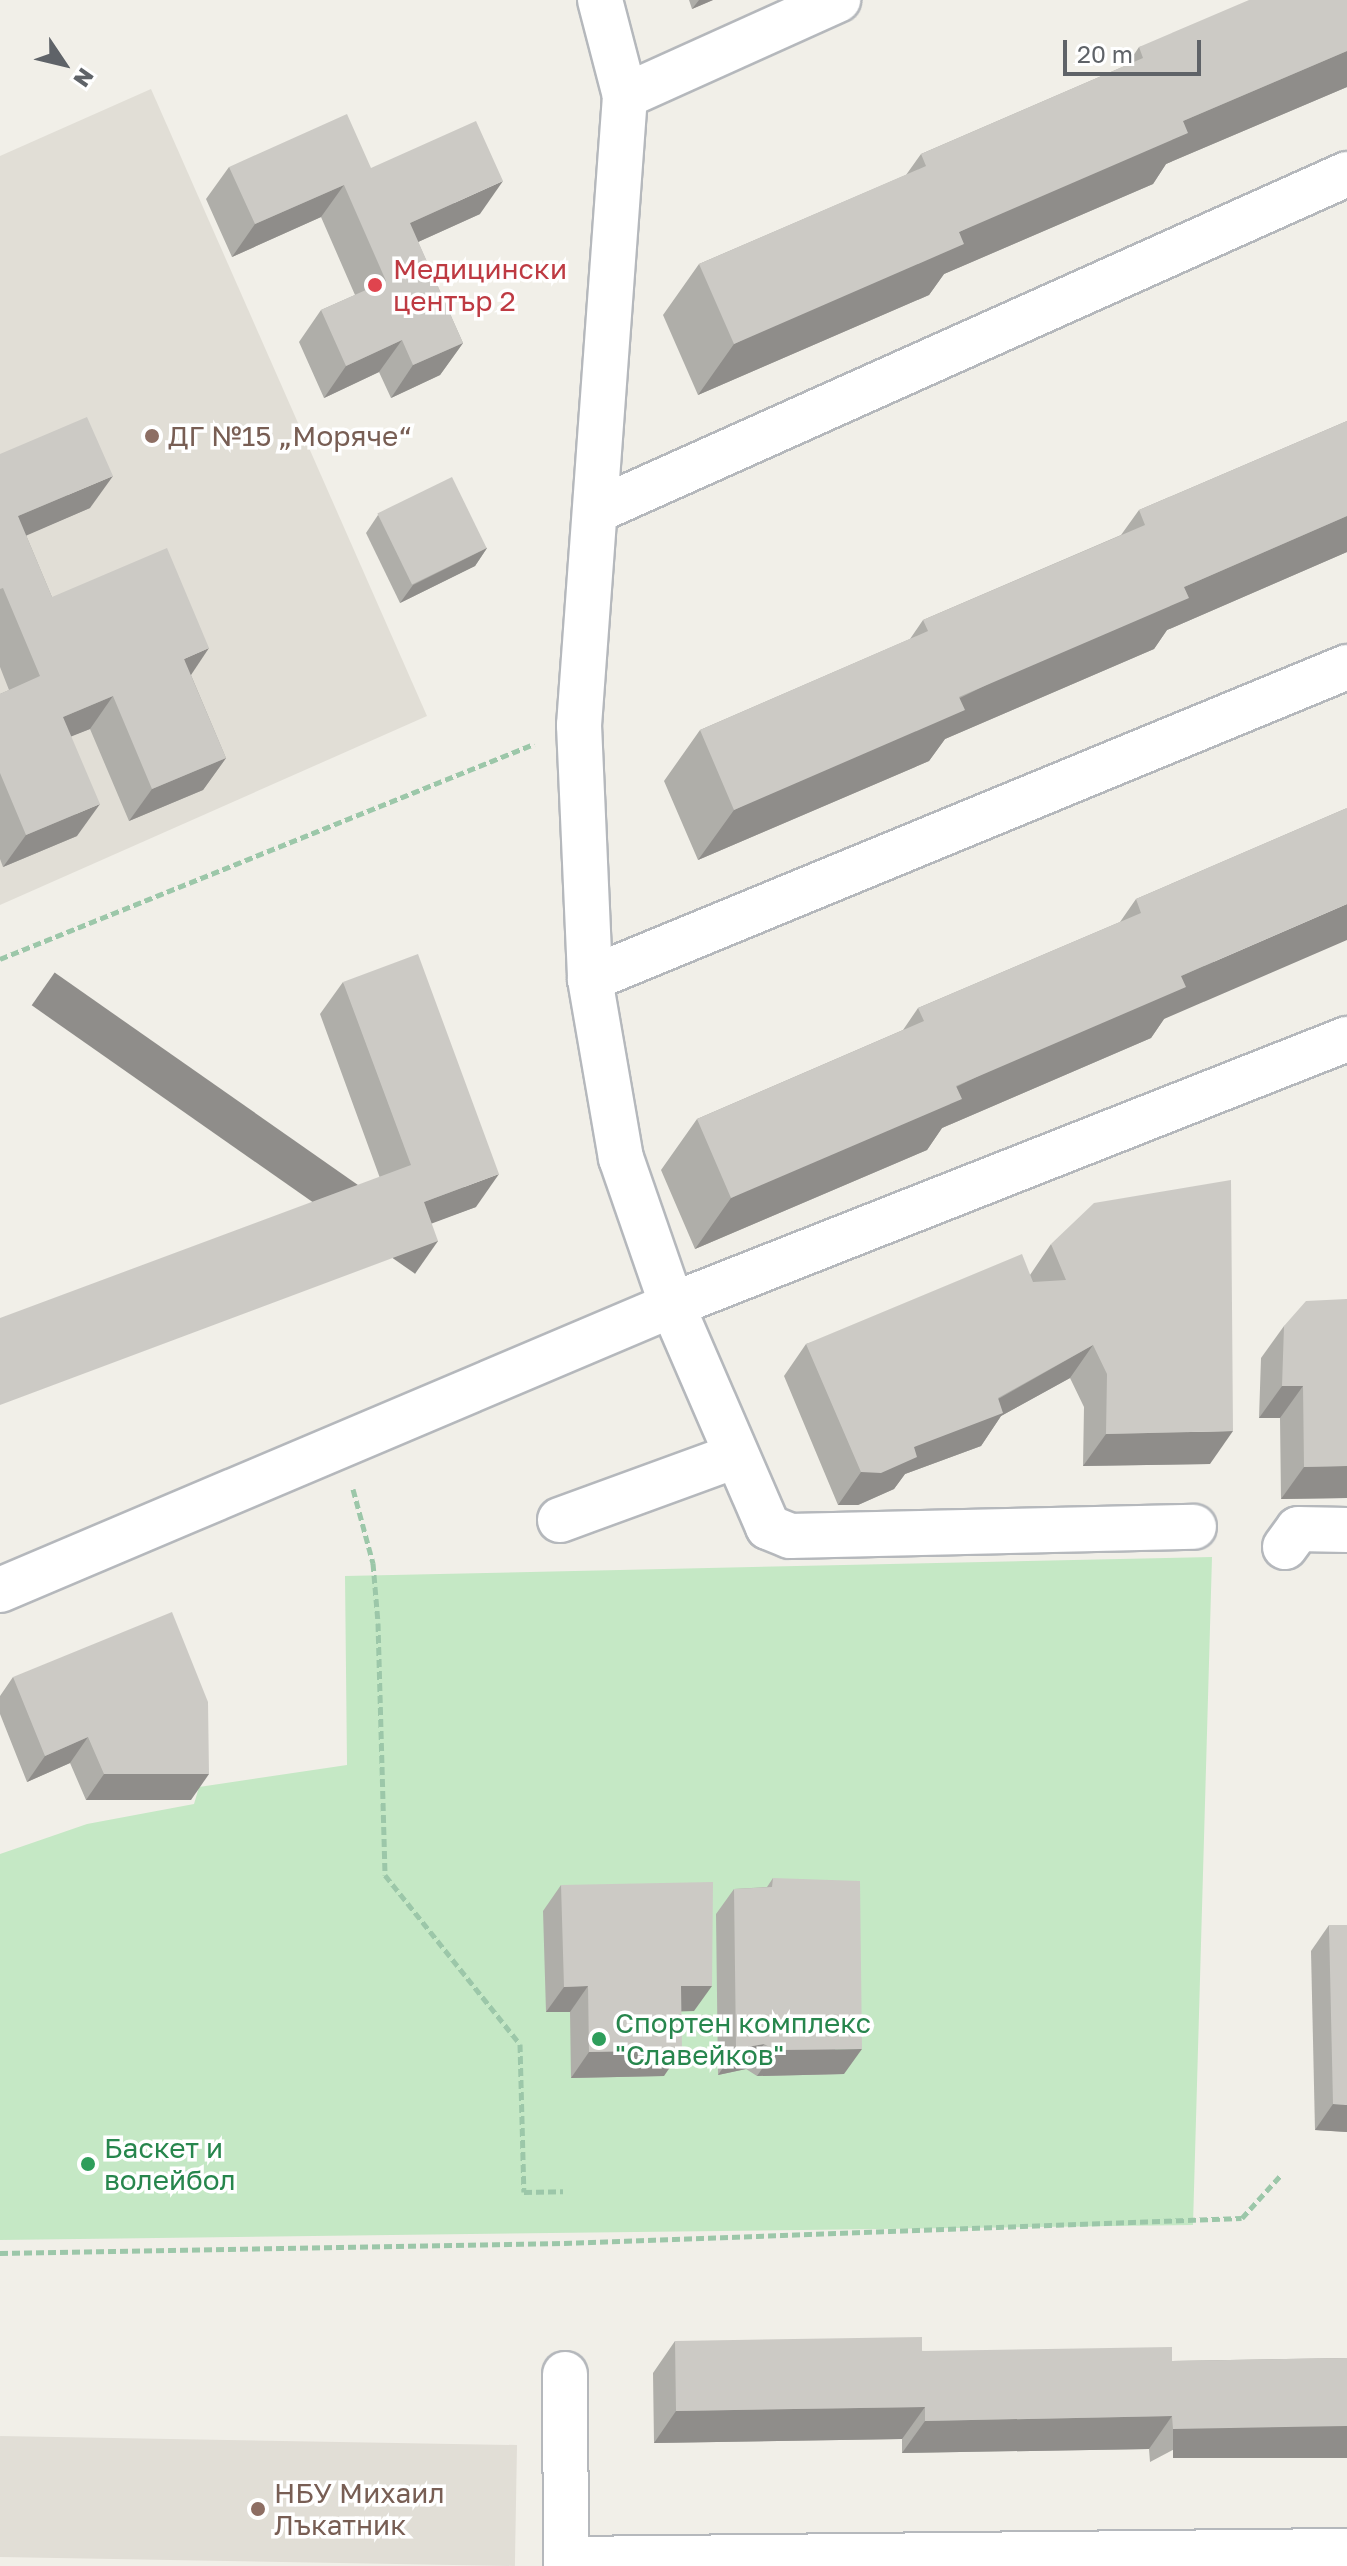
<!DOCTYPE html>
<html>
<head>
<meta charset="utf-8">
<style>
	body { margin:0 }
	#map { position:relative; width:1347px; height:2566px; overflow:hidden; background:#f1efe8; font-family:"Golos Text",sans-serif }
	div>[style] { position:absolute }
	.education>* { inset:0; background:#e1ded6; transform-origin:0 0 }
	.green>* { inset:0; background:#c5e8c5 }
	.path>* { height:5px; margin-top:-2.5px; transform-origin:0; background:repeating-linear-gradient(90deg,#9cc7a9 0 8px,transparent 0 12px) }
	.roads { filter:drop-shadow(2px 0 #b5b8bc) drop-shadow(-2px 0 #b5b8bc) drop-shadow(0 2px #b5b8bc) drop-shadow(0 -2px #b5b8bc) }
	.minor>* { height:44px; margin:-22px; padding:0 22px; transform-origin:22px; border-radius:22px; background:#fff }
	.wall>* { inset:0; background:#afaea9 }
	.shaded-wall>* { inset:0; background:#8f8d8a; transform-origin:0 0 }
	.building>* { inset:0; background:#cccac5; transform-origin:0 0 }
	.dots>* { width:22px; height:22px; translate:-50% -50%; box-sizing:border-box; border:4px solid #fff; border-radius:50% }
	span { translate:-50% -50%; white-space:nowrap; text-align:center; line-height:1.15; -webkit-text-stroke:7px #fff; paint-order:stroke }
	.health-label { font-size:28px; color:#be3a42 }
	.left { translate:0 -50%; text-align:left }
	.education-label { font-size:28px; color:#785e54 }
	.leisure-label { font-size:28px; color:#27864d }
	.north { position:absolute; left:24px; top:24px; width:80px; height:80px; -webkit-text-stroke:6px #fff; paint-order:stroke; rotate:125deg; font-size:22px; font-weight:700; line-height:32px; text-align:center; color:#5f6368 }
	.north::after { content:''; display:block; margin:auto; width:28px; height:36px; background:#5f6368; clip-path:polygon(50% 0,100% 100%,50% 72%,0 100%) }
	.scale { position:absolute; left:1063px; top:40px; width:138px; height:36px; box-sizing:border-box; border:4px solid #5f6368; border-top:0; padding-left:10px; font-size:24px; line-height:28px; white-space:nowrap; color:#5f6368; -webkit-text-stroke:6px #fff; paint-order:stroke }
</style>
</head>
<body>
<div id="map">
	<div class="education">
		<i style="clip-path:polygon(151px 89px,427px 716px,0 905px,0 156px)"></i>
		<i style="left:517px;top:2445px;width:121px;height:517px;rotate:91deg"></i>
	</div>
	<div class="green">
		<i style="clip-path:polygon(1212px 1557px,1193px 2225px,0 2240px,0 1854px,87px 1824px,194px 1804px,199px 1787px,347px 1765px,345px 1576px)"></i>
	</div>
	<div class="path">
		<i style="left:0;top:959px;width:576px;rotate:-21.93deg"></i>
		<i style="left:353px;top:1489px;width:77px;rotate:74.9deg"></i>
		<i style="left:373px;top:1563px;width:60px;rotate:85.2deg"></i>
		<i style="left:378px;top:1623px;width:252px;rotate:88.4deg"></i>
		<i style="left:385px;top:1875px;width:216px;rotate:51.4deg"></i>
		<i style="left:520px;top:2044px;width:148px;rotate:88.5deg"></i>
		<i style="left:524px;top:2192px;width:39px;rotate:-1deg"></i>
		<i style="left:0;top:2253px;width:564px;rotate:-1.02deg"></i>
		<i style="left:564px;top:2243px;width:678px;rotate:-2.11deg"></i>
		<i style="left:1242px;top:2218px;width:57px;rotate:-47.9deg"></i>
	</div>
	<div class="roads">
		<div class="minor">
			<i style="left:600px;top:0;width:99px;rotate:75.4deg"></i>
			<i style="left:625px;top:96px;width:631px;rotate:94.18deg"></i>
			<i style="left:579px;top:725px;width:254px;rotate:87.5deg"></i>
			<i style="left:590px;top:979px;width:182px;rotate:80.2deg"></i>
			<i style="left:621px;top:1158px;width:156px;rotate:70.9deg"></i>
			<i style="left:672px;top:1305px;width:242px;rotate:66.6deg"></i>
			<i style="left:768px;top:1527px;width:24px;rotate:22deg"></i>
			<i style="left:790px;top:1536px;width:404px;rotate:-1.3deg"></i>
			<i style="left:625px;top:96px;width:234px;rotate:-24.3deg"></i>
			<i style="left:600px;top:509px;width:819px;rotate:-24.15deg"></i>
			<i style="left:590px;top:979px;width:819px;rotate:-22.4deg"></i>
			<i style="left:560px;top:1520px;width:186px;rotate:-20.1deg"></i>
			<i style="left:1285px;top:1547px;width:22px;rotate:-54deg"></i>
			<i style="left:1298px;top:1529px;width:49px;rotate:1.2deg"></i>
			<i style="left:0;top:1590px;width:730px;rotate:-22.98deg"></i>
			<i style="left:672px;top:1305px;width:726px;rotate:-21.51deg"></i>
			<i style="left:565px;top:2374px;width:192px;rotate:89.7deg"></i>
			<i style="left:566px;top:2559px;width:781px;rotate:-0.59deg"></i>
		</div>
	</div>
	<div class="wall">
		<i style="clip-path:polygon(689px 0,713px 0,692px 9px)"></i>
		<i style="clip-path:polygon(1347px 0,1347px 87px,1166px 164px,1153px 184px,944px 274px,929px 295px,698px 395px,663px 315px,699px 264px,906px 175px,921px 154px,1127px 65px,1139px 47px)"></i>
		<i style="clip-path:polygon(229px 167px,371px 168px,480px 214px,418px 242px,463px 343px,440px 375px,391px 398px,379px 372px,324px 398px,299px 342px,321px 310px,355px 295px,321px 217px,232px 257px,206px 199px)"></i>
		<i style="clip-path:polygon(1347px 421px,1347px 552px,1167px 630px,1154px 649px,945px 739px,929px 761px,698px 860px,664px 781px,700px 730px,910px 639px,923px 620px,1121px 535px,1139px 510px)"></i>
		<i style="clip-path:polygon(0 454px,90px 508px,26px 535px,52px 597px,191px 675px,226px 758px,203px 790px,129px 821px,90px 729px,71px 736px,77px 836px,3px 867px,0 859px,0 694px,9px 690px,0 667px)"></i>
		<i style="clip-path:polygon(378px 515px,487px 548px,475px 566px,400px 603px,366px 533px)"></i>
		<i style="clip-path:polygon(1347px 808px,1164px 1019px,1151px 1038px,942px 1128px,927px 1150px,695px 1249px,661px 1170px,697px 1119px,903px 1030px,918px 1008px,1120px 922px,1136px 899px)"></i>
		<i style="clip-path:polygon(343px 982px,476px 1207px,431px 1223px,415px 1274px,320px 1014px)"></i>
		<i style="clip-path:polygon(1051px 1244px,1210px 1464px,1083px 1466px,1084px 1407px,1070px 1378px,1001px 1416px,981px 1446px,905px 1474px,894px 1489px,858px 1505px,838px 1505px,784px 1376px,806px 1344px,1030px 1275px)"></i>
		<i style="clip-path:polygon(1347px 1299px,1347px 1498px,1281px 1499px,1280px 1418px,1259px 1418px,1261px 1358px,1284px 1326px)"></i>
		<i style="clip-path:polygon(13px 1677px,191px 1800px,86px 1800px,70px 1763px,27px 1782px,0 1714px,0 1696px)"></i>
		<i style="clip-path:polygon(773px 1878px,844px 2074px,757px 2076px,746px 2069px,718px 2075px,716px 1914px,734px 1889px,767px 1887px)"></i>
		<i style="clip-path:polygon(561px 1885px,694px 2011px,681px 2011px,664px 2076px,571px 2078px,570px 2012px,546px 2012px,543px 1911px)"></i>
		<i style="clip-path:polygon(1329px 1925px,1347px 2132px,1315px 2130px,1311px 1951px)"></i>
		<i style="clip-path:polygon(675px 2341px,1172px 2361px,1347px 2358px,1150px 2462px,1149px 2449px,902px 2453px,902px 2439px,654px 2443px,653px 2373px)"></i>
	</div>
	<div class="shaded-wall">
		<i style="clip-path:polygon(699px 0,713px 0,692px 9px)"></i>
		<i style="clip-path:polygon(1347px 51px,1347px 87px,1166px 164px,1153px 184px,944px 274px,929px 295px,698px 395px,734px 344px,1183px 121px)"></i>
		<i style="clip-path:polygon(503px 181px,480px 214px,387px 256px,410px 223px)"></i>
		<i style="clip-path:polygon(344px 185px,321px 217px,232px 257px,255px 224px)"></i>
		<i style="clip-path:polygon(402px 340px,379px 372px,324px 398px,346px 366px)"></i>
		<i style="clip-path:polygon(463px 343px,440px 375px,391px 398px,413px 365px)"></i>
		<i style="clip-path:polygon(113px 476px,90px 508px,0 547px,18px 516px)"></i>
		<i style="clip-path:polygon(1347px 516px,1347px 552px,1167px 630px,1154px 649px,945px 739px,929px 761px,698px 860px,734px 810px,1184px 587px)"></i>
		<i style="clip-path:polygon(487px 548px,475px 566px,400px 603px,413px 585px)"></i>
		<i style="clip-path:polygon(209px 648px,187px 681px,184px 659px)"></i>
		<i style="clip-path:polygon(113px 696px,90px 729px,40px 749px,63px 717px)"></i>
		<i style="clip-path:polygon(226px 758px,203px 790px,129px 821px,152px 789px)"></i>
		<i style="clip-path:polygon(100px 804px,77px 836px,3px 867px,26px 835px)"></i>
		<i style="clip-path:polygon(1347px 904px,1347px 940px,1164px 1019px,1151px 1038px,942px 1128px,927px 1150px,695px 1249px,731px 1198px,1181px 976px)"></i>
		<i style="clip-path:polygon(499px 1174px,476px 1207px,401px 1235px,424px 1202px)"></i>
		<i style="left:438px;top:1241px;width:40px;height:468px;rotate:125deg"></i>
		<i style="clip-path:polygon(1093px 1345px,1070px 1378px,1001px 1416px,981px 1446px,905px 1474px,894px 1489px,858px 1505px,838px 1505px,861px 1472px,914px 1447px)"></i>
		<i style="clip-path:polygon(1282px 1386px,1303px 1386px,1280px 1418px,1259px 1418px)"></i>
		<i style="clip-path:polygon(1233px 1431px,1210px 1464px,1083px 1466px,1106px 1434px)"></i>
		<i style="clip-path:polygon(1347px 1466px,1347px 1498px,1281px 1499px,1304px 1467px)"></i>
		<i style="clip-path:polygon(88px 1737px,70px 1763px,27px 1782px,45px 1756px)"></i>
		<i style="clip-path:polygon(104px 1774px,209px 1774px,191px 1800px,86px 1800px)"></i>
		<i style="clip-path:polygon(588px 1986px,570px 2012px,546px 2012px,564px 1987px)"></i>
		<i style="clip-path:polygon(681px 1986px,712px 1986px,694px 2011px,663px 2012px)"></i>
		<i style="clip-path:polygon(764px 2044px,746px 2069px,718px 2075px,736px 2049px)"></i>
		<i style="clip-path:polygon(862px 2049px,844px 2074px,757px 2076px,775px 2050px)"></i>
		<i style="clip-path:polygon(682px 2050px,664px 2076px,571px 2078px,589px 2052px)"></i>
		<i style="clip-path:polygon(1333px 2104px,1347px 2105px,1347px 2132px,1315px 2130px)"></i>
		<i style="clip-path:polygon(925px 2407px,902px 2439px,654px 2443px,676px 2411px)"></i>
		<i style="clip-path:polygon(1172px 2416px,1149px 2449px,902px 2453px,925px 2421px)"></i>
		<i style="left:1347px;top:2426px;width:32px;height:174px;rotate:90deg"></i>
	</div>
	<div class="building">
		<i style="clip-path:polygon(1249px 0,1347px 0,1347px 51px,1183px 121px,1188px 133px,959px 232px,964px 244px,734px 344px,699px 264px,926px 166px,921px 154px,1143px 58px,1139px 47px)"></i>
		<i style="clip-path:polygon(347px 114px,371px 168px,476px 121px,503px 181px,410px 223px,463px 343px,413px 365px,402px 340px,346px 366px,321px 310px,386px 281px,344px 185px,255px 224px,229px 167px)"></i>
		<i style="clip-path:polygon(87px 417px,113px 476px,18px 516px,52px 597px,167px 548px,209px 648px,184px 659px,226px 758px,152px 789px,113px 696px,63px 717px,100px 804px,26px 835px,0 773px,0 694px,40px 676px,3px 588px,0 589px,0 454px)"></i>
		<i style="clip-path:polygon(1347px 421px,1347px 516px,1184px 587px,1189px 598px,959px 697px,965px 710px,734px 810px,700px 730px,928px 631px,923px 620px,1145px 525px,1139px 510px)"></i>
		<i style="left:452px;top:477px;width:79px;height:83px;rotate:64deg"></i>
		<i style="clip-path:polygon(1347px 808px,1347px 904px,1181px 976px,1186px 987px,956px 1086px,962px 1099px,731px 1198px,697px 1119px,924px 1021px,918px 1008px,1141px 913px,1136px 899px)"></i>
		<i style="clip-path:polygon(418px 954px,499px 1174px,424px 1202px,438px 1241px,0 1405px,0 1318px,411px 1165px,343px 982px)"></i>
		<i style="clip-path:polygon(1231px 1180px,1233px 1431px,1106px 1434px,1107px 1374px,1093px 1345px,998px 1398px,1003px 1413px,914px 1447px,917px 1457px,881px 1473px,861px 1472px,806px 1344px,1022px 1254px,1033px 1282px,1066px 1280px,1051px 1244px,1094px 1203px)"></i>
		<i style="clip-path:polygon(1347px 1299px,1347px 1466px,1304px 1467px,1303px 1386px,1282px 1386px,1284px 1326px,1306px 1301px)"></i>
		<i style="clip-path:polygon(172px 1612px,208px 1702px,209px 1774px,104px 1774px,88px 1737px,45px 1756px,13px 1677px)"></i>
		<i style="clip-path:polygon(773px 1878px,860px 1881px,862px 2049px,775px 2050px,764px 2044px,736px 2049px,734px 1889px,772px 1887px)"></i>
		<i style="clip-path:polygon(713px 1882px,712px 1986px,681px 1986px,682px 2050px,589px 2052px,588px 1986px,564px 1987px,561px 1885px)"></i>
		<i style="clip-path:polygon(1329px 1925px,1347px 1925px,1347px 2105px,1333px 2104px)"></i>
		<i style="clip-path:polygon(922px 2337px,922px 2351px,1172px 2347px,1172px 2361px,1347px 2358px,1347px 2426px,1173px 2429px,1172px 2416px,925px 2421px,925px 2407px,676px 2411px,675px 2341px)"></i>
	</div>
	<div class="dots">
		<i style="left:375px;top:285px;background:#e0444e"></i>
		<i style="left:152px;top:436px;background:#8d6e63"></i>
		<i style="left:599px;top:2039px;background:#2e9e5b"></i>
		<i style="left:88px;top:2164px;background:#2e9e5b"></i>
		<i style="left:258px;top:2509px;background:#8d6e63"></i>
	</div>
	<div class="health-label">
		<span class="left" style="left:393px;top:285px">Медицински<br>център 2</span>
	</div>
	<div class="education-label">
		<span class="left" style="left:168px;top:436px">ДГ №15 „Моряче“</span>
		<span class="left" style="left:274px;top:2509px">НБУ Михаил<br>Лъкатник</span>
	</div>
	<div class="leisure-label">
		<span class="left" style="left:615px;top:2039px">Спортен комплекс<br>"Славейков"</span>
		<span class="left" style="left:104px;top:2164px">Баскет и<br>волейбол</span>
	</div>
	<div class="north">N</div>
	<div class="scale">20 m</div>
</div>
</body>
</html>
